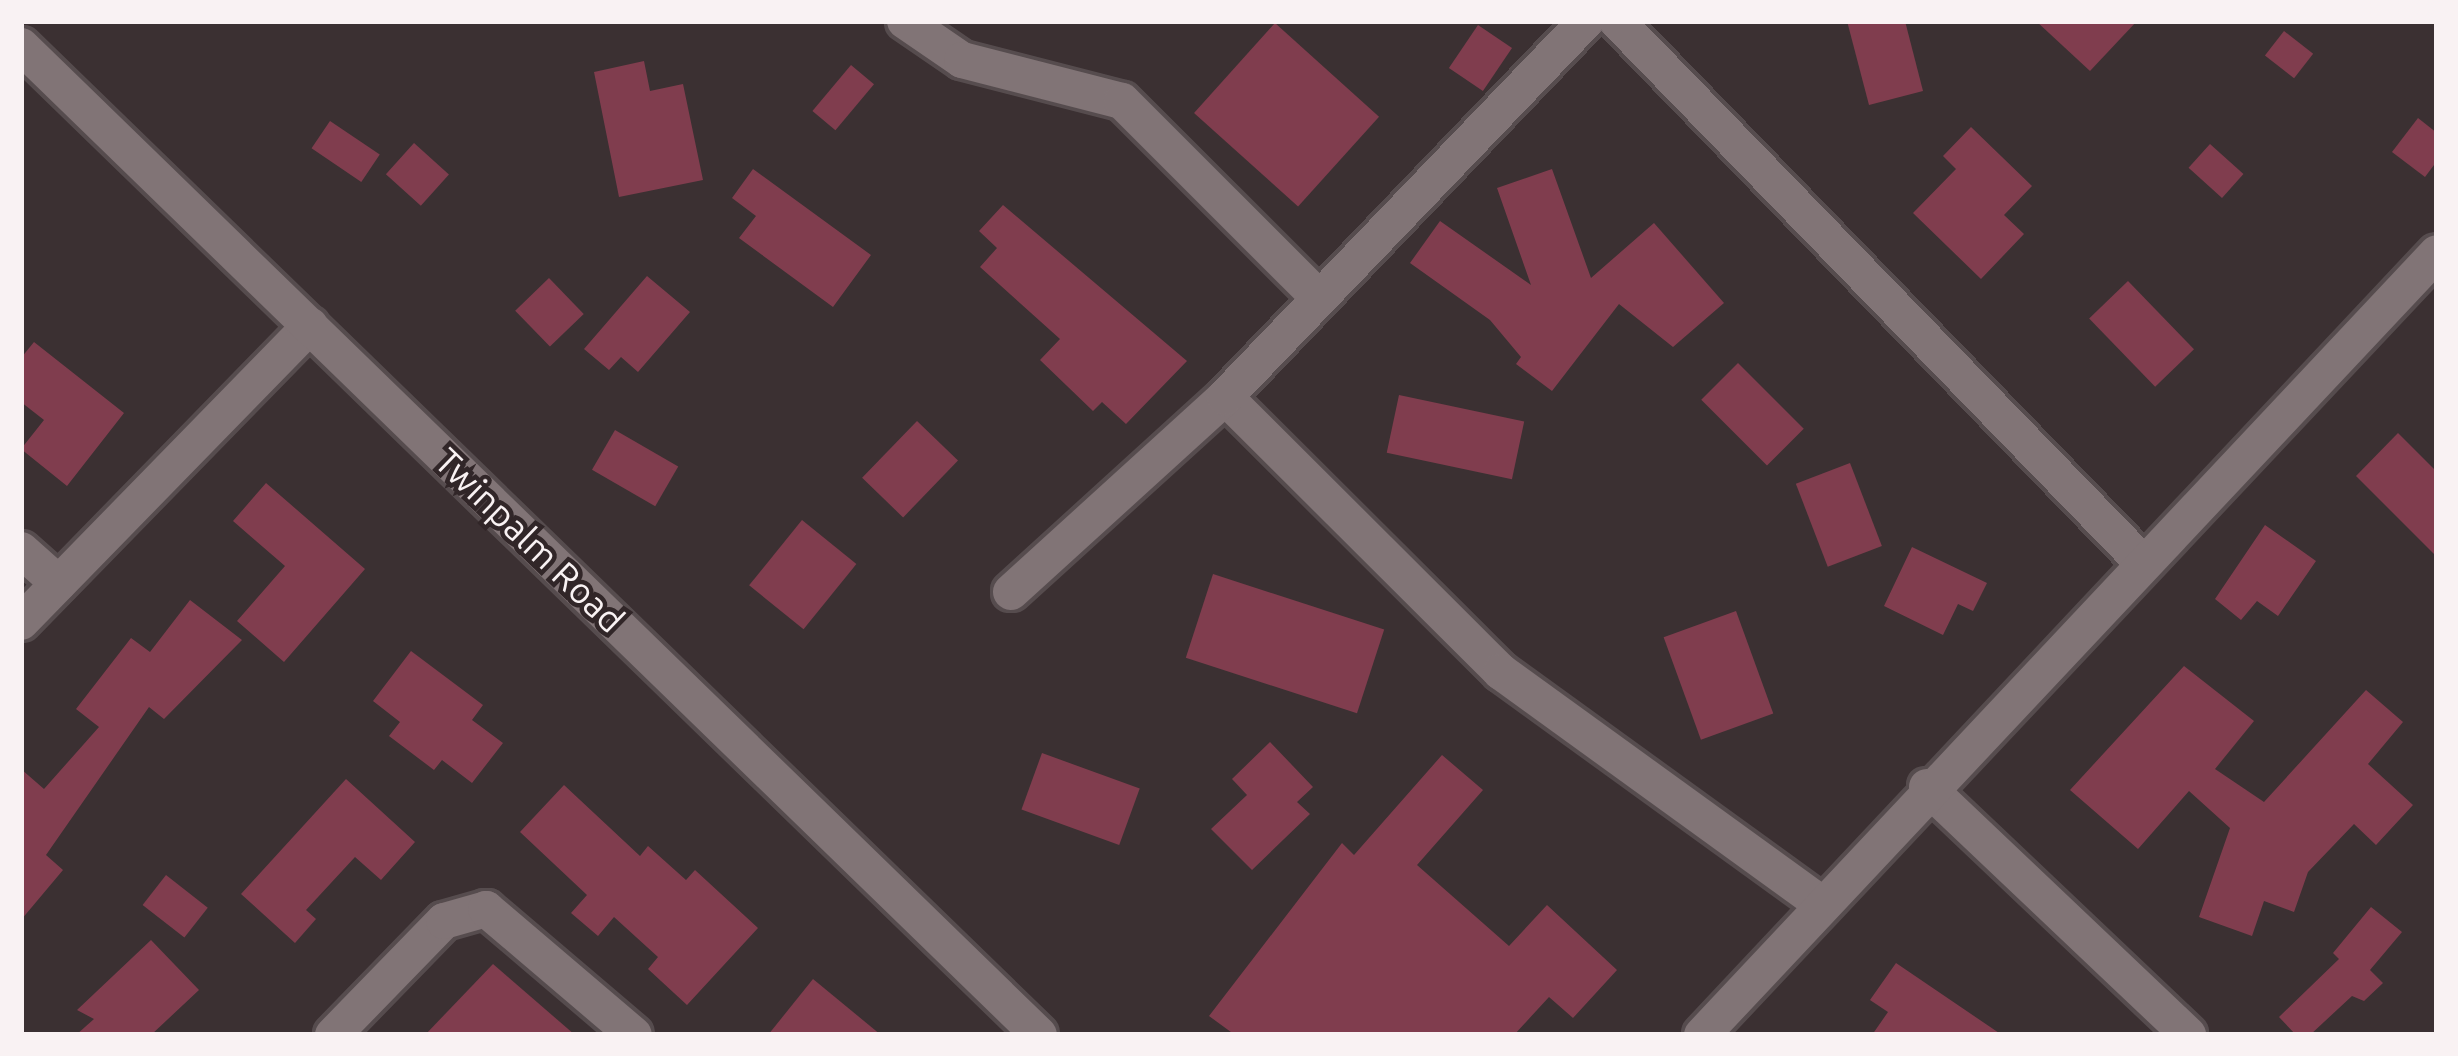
<!DOCTYPE html>
<html>
<head>
<meta charset="utf-8">
<style>
	body { margin:0 }
	#map { position:relative; width:2458px; height:1056px; overflow:hidden; background:#3b3032; font-family:Ubuntu,sans-serif }
	div>[style] { position:absolute }
	.building>* { inset:0; background:#803d4e; transform-origin:0 0 }
	.roads { filter:drop-shadow(3px 0 #564c4e) drop-shadow(-3px 0 #564c4e) drop-shadow(0 3px #564c4e) drop-shadow(0 -3px #564c4e) }
	.minor>* { height:36px; margin:-18px; padding:0 18px; transform-origin:18px; border-radius:18px; background:#817476 }
	.secondary>* { height:36px; margin:-18px; padding:0 18px; transform-origin:18px; border-radius:18px; background:#817476 }
	span { translate:-50% -50%; white-space:nowrap; text-align:center; line-height:1.15; -webkit-text-stroke:9px #312628; paint-order:stroke }
	.street-label { font-size:36px; color:#f9f2f3 }
	.frame { position:absolute; inset:0; border:24px solid #f9f2f3; pointer-events:none }
</style>
</head>
<body>
<div id="map">
	<div class="building">
		<i style="clip-path:polygon(1847px 21px,1905px 21px,1923px 91px,1869px 105px)"></i>
		<i style="clip-path:polygon(2036px 21px,2137px 21px,2090px 71px)"></i>
		<i style="left:1275px;top:23px;width:140px;height:121px;rotate:42deg"></i>
		<i style="left:1478px;top:25px;width:41px;height:52px;rotate:34deg"></i>
		<i style="left:2284px;top:31px;width:37px;height:31px;rotate:38deg"></i>
		<i style="clip-path:polygon(644px 61px,650px 91px,683px 84px,703px 180px,619px 197px,594px 72px)"></i>
		<i style="left:851px;top:65px;width:30px;height:60px;rotate:40deg"></i>
		<i style="clip-path:polygon(2418px 118px,2437px 133px,2437px 161px,2425px 177px,2392px 152px)"></i>
		<i style="left:330px;top:121px;width:60px;height:33px;rotate:34deg"></i>
		<i style="clip-path:polygon(1971px 127px,2032px 186px,2004px 215px,2024px 234px,1981px 279px,1913px 213px,1956px 169px,1943px 156px)"></i>
		<i style="left:414px;top:143px;width:47px;height:42px;rotate:42deg"></i>
		<i style="left:2210px;top:144px;width:45px;height:32px;rotate:42deg"></i>
		<i style="clip-path:polygon(753px 169px,871px 255px,833px 307px,739px 238px,756px 216px,732px 198px)"></i>
		<i style="clip-path:polygon(1552px 169px,1591px 278px,1654px 223px,1724px 303px,1673px 347px,1619px 304px,1552px 391px,1516px 364px,1521px 357px,1490px 320px,1410px 263px,1440px 221px,1531px 285px,1497px 188px)"></i>
		<i style="clip-path:polygon(1003px 205px,1187px 361px,1126px 424px,1102px 402px,1093px 411px,1040px 360px,1060px 339px,980px 267px,997px 248px,979px 231px)"></i>
		<i style="clip-path:polygon(647px 276px,690px 312px,638px 372px,621px 357px,609px 370px,584px 349px)"></i>
		<i style="left:549px;top:278px;width:50px;height:47px;rotate:46deg"></i>
		<i style="left:2128px;top:281px;width:95px;height:54px;rotate:46deg"></i>
		<i style="clip-path:polygon(34px 342px,124px 413px,67px 486px,21px 449px,44px 420px,21px 402px,21px 358px)"></i>
		<i style="left:1738px;top:363px;width:93px;height:52px;rotate:45deg"></i>
		<i style="left:1399px;top:395px;width:128px;height:59px;rotate:12deg"></i>
		<i style="left:917px;top:421px;width:57px;height:79px;rotate:44deg"></i>
		<i style="left:615px;top:430px;width:73px;height:46px;rotate:30deg"></i>
		<i style="clip-path:polygon(2398px 433px,2437px 472px,2437px 557px,2356px 476px)"></i>
		<i style="left:1850px;top:463px;width:89px;height:58px;rotate:69deg"></i>
		<i style="clip-path:polygon(266px 483px,365px 569px,284px 662px,237px 621px,285px 566px,233px 521px)"></i>
		<i style="left:802px;top:520px;width:70px;height:84px;rotate:39deg"></i>
		<i style="clip-path:polygon(2265px 525px,2316px 561px,2278px 616px,2257px 601px,2241px 620px,2215px 599px)"></i>
		<i style="clip-path:polygon(1912px 547px,1987px 583px,1973px 611px,1958px 604px,1943px 635px,1884px 606px)"></i>
		<i style="left:1213px;top:574px;width:180px;height:88px;rotate:18deg"></i>
		<i style="clip-path:polygon(190px 600px,242px 640px,164px 719px,149px 707px,46px 855px,63px 870px,21px 920px,21px 769px,44px 789px,99px 727px,76px 709px,131px 638px,150px 652px)"></i>
		<i style="left:1736px;top:611px;width:109px;height:77px;rotate:70deg"></i>
		<i style="clip-path:polygon(411px 651px,483px 705px,472px 720px,503px 743px,472px 783px,442px 760px,434px 770px,389px 736px,400px 722px,373px 701px)"></i>
		<i style="clip-path:polygon(2184px 666px,2254px 721px,2215px 769px,2264px 802px,2366px 690px,2403px 722px,2368px 764px,2413px 805px,2376px 845px,2354px 824px,2308px 872px,2294px 912px,2264px 901px,2252px 936px,2199px 917px,2230px 828px,2189px 791px,2138px 849px,2070px 790px)"></i>
		<i style="clip-path:polygon(1270px 742px,1313px 787px,1297px 802px,1310px 814px,1252px 870px,1211px 829px,1247px 795px,1232px 779px)"></i>
		<i style="left:1042px;top:753px;width:104px;height:60px;rotate:20deg"></i>
		<i style="clip-path:polygon(1442px 755px,1483px 790px,1417px 865px,1509px 946px,1547px 905px,1617px 970px,1573px 1018px,1549px 997px,1514px 1035px,1235px 1035px,1209px 1016px,1342px 843px,1354px 855px)"></i>
		<i style="clip-path:polygon(346px 779px,415px 842px,381px 880px,355px 857px,306px 910px,316px 919px,295px 943px,241px 894px)"></i>
		<i style="clip-path:polygon(564px 785px,640px 856px,648px 846px,686px 880px,695px 870px,758px 928px,687px 1005px,648px 969px,658px 957px,614px 917px,598px 936px,571px 913px,587px 895px,520px 832px)"></i>
		<i style="left:166px;top:875px;width:53px;height:38px;rotate:38deg"></i>
		<i style="clip-path:polygon(2371px 907px,2402px 932px,2370px 970px,2383px 983px,2364px 1001px,2352px 996px,2310px 1035px,2296px 1035px,2279px 1017px,2339px 959px,2333px 953px)"></i>
		<i style="clip-path:polygon(151px 940px,199px 990px,151px 1035px,76px 1035px,94px 1019px,77px 1010px)"></i>
		<i style="clip-path:polygon(1896px 963px,2002px 1035px,1872px 1035px,1888px 1012px,1870px 1000px)"></i>
		<i style="clip-path:polygon(493px 964px,575px 1035px,425px 1035px)"></i>
		<i style="clip-path:polygon(813px 979px,881px 1035px,768px 1035px)"></i>
	</div>
	<div class="roads">
		<div class="minor">
			<i style="left:905px;top:21px;width:69px;rotate:34.4deg"></i>
			<i style="left:962px;top:60px;width:165px;rotate:14.4deg"></i>
			<i style="left:1122px;top:101px;width:277px;rotate:45deg"></i>
			<i style="left:1617px;top:21px;width:754px;rotate:45.86deg"></i>
			<i style="left:1225px;top:397px;width:390px;rotate:44.9deg"></i>
			<i style="left:1501px;top:672px;width:395px;rotate:35.9deg"></i>
			<i style="left:21px;top:550px;width:50px;rotate:41.7deg"></i>
			<i style="left:1011px;top:592px;width:290px;rotate:-42.3deg"></i>
			<i style="left:1225px;top:397px;width:521px;rotate:-46.17deg"></i>
			<i style="left:21px;top:622px;width:414px;rotate:-45.7deg"></i>
			<i style="left:1927px;top:787px;width:360px;rotate:43.5deg"></i>
			<i style="left:333px;top:1035px;width:159px;rotate:-45.8deg"></i>
			<i style="left:444px;top:921px;width:44px;rotate:-15.9deg"></i>
			<i style="left:486px;top:909px;width:194px;rotate:40.4deg"></i>
			<i style="left:1702px;top:1035px;width:1073px;rotate:-46.77deg"></i>
		</div>
		<div class="secondary">
			<i style="left:21px;top:46px;width:1419px;rotate:44.17deg"></i>
		</div>
	</div>
	<div class="street-label">
		<span style="left:530px;top:540px;rotate:44deg">Twinpalm Road</span>
	</div>
	<div class="frame"></div>
</div>
</body>
</html>
